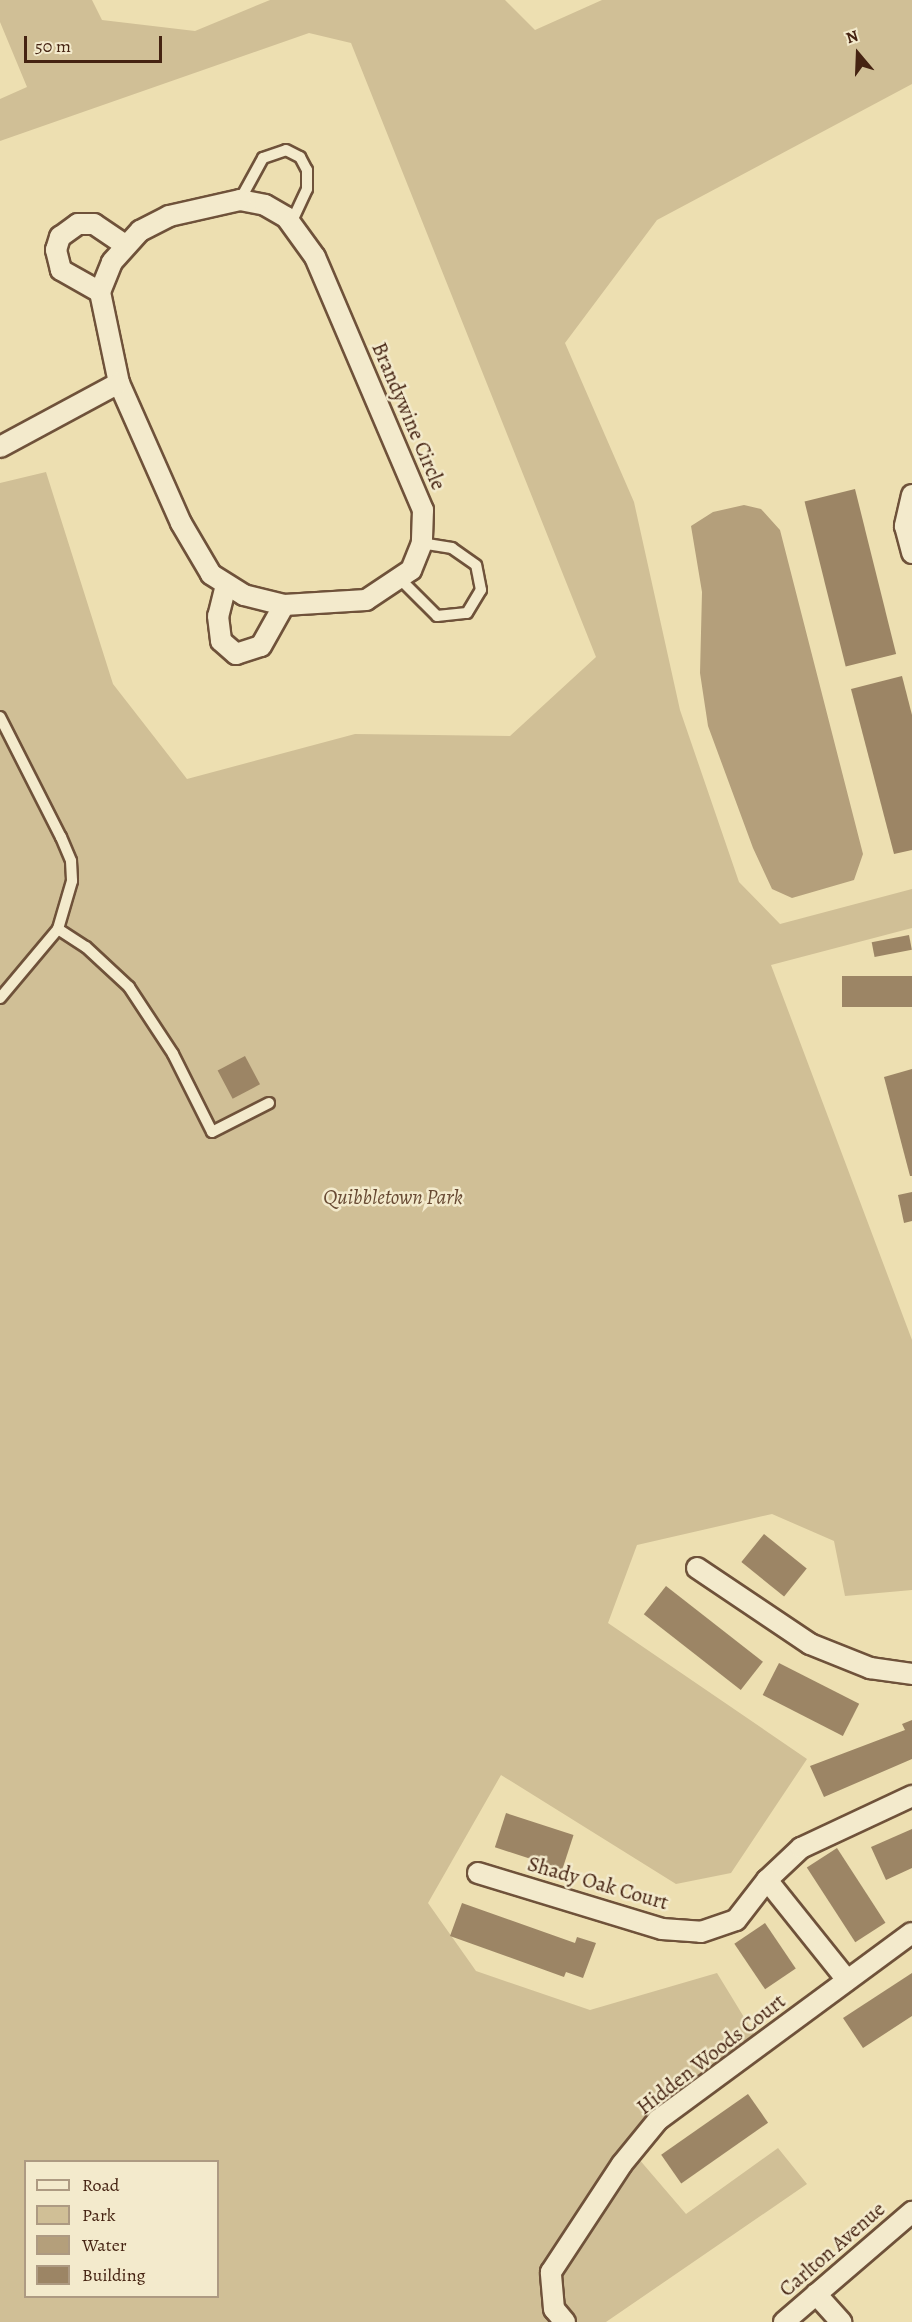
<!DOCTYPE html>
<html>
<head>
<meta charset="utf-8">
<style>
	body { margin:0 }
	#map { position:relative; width:912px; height:2322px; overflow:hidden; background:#eddfb1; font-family:Alegreya,serif }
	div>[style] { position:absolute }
	.green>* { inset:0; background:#d0bf96 }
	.water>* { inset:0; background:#b49f7b }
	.building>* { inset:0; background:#9c8565; transform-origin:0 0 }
	.roads { filter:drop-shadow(2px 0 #6f523a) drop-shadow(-2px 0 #6f523a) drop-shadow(0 2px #6f523a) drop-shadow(0 -2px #6f523a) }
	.lane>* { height:10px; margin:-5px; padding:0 5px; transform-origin:5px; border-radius:5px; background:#f3eacc }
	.street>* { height:20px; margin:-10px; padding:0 10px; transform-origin:10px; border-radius:10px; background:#f3eacc }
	span { translate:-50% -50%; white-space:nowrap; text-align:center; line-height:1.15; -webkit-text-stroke:5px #f3eacc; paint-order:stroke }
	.street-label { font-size:21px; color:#452312 }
	.park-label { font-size:21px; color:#684a33; font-style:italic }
	.legend { position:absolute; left:24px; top:2160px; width:195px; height:138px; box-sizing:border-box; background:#f3eacc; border:2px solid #ad9a82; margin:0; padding:8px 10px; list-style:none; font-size:18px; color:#452312 }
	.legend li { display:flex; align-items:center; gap:12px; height:30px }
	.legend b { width:30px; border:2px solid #ad9a82 }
	.north { position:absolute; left:828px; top:24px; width:60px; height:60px; -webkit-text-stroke:4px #f3eacc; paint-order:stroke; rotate:341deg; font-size:16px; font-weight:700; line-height:24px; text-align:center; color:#452312 }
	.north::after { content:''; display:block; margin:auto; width:21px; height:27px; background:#452312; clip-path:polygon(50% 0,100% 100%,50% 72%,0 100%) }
	.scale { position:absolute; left:24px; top:36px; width:138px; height:27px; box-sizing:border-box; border:3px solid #452312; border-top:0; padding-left:8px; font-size:18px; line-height:21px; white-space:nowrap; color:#452312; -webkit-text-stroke:4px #f3eacc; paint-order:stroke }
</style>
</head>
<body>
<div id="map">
	<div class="green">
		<i style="clip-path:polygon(evenodd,0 0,92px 0,102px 20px,195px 31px,270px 0,505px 0,535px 30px,602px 0,912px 0,912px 84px,657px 220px,565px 343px,634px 502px,680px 710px,739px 882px,780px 924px,912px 889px,912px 928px,771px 965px,912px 1340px,912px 1590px,845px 1596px,834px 1541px,772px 1514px,637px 1545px,608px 1623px,807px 1759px,731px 1873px,676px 1884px,501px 1775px,428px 1903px,476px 1971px,590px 2010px,717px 1973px,761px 2045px,632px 2151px,686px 2214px,778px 2148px,807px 2184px,606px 2322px,0 2322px,0 483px,46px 472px,113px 684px,187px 779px,355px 734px,510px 736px,596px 657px,351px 43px,309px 33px,0 141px,0 99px,27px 87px,0 22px,0 0,26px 2162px,218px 2162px,218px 2296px,26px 2296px,26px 2162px)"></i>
	</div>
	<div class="water">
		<i style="clip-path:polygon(744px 505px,761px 509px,780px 530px,863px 854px,854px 880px,792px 898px,772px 889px,753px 848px,708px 726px,700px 673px,702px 592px,691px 526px,713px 512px)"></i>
	</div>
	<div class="building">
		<i style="left:855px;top:489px;width:170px;height:52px;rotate:76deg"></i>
		<i style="clip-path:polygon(902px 676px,912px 715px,912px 850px,894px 854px,851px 689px)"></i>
		<i style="left:909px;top:935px;width:15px;height:38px;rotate:79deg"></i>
		<i style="left:912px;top:976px;width:31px;height:70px;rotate:90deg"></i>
		<i style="left:245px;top:1056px;width:32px;height:31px;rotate:62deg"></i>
		<i style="clip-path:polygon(912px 1069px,912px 1176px,910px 1176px,884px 1077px)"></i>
		<i style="clip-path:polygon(912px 1192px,912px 1221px,904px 1223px,898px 1195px)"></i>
		<i style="left:764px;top:1534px;width:55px;height:36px;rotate:39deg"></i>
		<i style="left:666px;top:1586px;width:123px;height:36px;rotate:38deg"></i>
		<i style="left:779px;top:1663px;width:90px;height:36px;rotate:27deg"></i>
		<i style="clip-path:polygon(912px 1720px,912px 1759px,824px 1797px,810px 1766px,905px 1730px,902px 1724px)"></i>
		<i style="left:506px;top:1813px;width:71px;height:36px;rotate:18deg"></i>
		<i style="clip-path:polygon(912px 1829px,912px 1868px,886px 1880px,871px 1847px)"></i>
		<i style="left:837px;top:1848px;width:89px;height:36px;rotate:57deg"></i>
		<i style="clip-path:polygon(462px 1903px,575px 1943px,577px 1937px,596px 1943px,583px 1978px,566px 1972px,564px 1977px,450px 1936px)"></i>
		<i style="left:765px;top:1923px;width:55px;height:37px;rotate:56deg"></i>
		<i style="clip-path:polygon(912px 1973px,912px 2016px,863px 2048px,843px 2018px)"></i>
		<i style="left:748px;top:2094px;width:35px;height:106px;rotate:55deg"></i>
	</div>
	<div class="roads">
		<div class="lane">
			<i style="left:240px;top:200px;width:48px;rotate:-61.3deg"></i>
			<i style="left:263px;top:158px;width:24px;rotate:-19deg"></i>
			<i style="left:286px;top:150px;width:16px;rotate:27deg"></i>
			<i style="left:300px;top:157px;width:15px;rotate:62deg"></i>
			<i style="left:307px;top:170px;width:19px;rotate:90deg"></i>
			<i style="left:307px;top:189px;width:38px;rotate:115deg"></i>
			<i style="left:401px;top:580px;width:51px;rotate:45deg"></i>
			<i style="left:437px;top:616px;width:30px;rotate:-6deg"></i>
			<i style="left:467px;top:613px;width:27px;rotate:-59deg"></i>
			<i style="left:481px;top:590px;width:25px;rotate:-101deg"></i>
			<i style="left:476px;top:565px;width:29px;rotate:-145deg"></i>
			<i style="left:452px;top:548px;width:30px;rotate:-171deg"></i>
			<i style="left:0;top:717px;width:135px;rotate:63.1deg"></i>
			<i style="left:61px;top:837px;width:26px;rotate:67deg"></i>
			<i style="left:71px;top:861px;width:20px;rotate:87deg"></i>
			<i style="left:72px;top:881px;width:50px;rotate:106.3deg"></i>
			<i style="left:58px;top:929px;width:90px;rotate:130deg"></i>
			<i style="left:58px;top:929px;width:33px;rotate:33deg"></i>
			<i style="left:86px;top:947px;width:59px;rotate:42.9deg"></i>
			<i style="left:129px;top:987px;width:80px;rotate:56.7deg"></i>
			<i style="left:173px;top:1054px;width:87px;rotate:63.4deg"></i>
			<i style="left:212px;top:1132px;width:64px;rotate:-27deg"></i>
		</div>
		<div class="street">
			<i style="left:240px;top:200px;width:25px;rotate:11deg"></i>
			<i style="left:265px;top:205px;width:24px;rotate:30deg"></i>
			<i style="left:286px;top:217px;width:49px;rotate:54.1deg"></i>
			<i style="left:315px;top:257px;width:275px;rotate:66.9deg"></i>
			<i style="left:423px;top:510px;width:33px;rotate:92deg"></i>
			<i style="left:422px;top:543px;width:29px;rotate:112deg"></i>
			<i style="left:411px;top:570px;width:54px;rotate:146.3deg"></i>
			<i style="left:366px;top:600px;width:82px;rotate:176.5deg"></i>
			<i style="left:284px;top:605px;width:41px;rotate:-166deg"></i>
			<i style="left:244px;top:595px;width:39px;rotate:-148deg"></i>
			<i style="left:211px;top:574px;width:59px;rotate:-120.5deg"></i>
			<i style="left:181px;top:523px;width:153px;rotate:-113.9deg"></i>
			<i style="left:119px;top:383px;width:93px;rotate:-101.8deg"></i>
			<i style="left:100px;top:292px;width:32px;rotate:-68deg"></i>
			<i style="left:112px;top:262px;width:42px;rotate:-47.9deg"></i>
			<i style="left:140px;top:231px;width:33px;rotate:-27deg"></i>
			<i style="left:169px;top:216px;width:73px;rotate:-12.7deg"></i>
			<i style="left:100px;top:292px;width:45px;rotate:-150.6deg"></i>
			<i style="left:61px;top:270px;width:21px;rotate:-104deg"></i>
			<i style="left:56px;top:250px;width:14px;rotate:-73deg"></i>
			<i style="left:60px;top:237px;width:22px;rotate:-36deg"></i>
			<i style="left:78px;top:224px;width:16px"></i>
			<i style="left:94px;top:224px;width:37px;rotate:34deg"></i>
			<i style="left:0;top:447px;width:135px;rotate:-28.3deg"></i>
			<i style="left:912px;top:495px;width:32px;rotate:103deg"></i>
			<i style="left:905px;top:526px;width:28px;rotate:75deg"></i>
			<i style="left:226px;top:585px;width:32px;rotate:104deg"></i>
			<i style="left:218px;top:616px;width:25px;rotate:83deg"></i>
			<i style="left:221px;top:641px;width:20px;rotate:41deg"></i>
			<i style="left:236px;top:654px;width:26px;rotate:-18deg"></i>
			<i style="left:261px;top:646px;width:47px;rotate:-60.7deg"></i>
			<i style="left:697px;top:1568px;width:136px;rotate:33.9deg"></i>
			<i style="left:810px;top:1644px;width:65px;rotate:21.8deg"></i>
			<i style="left:870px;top:1668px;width:42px;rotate:8.1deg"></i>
			<i style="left:478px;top:1873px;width:192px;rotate:16.9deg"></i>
			<i style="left:662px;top:1929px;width:39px;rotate:4deg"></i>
			<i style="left:701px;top:1932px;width:37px;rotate:-19deg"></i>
			<i style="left:736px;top:1920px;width:51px;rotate:-52.2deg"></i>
			<i style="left:767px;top:1880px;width:47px;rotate:-43.3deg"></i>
			<i style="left:801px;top:1848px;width:123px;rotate:-25.1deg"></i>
			<i style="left:767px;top:1880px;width:128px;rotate:51.3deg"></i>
			<i style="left:816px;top:2294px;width:38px;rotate:48deg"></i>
			<i style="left:565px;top:2322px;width:17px;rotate:-130deg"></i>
			<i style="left:554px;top:2309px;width:37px;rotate:-95deg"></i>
			<i style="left:551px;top:2272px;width:129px;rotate:-56.7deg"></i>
			<i style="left:622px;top:2164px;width:57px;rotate:-50.7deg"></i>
			<i style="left:658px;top:2120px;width:315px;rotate:-36.4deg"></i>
			<i style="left:784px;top:2322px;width:169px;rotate:-40.7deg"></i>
		</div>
	</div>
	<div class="street-label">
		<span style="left:409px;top:416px;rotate:67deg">Brandywine Circle</span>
		<span style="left:598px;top:1883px;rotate:16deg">Shady Oak Court</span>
		<span style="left:711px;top:2054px;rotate:-38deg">Hidden Woods Court</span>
		<span style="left:832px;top:2249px;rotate:-41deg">Carlton Avenue</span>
	</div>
	<div class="park-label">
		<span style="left:393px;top:1197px">Quibbletown Park</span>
	</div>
	<ul class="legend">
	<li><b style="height:8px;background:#f3eacc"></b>Road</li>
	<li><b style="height:16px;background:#d0bf96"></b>Park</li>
	<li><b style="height:16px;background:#b49f7b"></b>Water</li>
	<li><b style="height:16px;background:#9c8565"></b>Building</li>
	</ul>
	<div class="north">N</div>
	<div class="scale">50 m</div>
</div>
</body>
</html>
